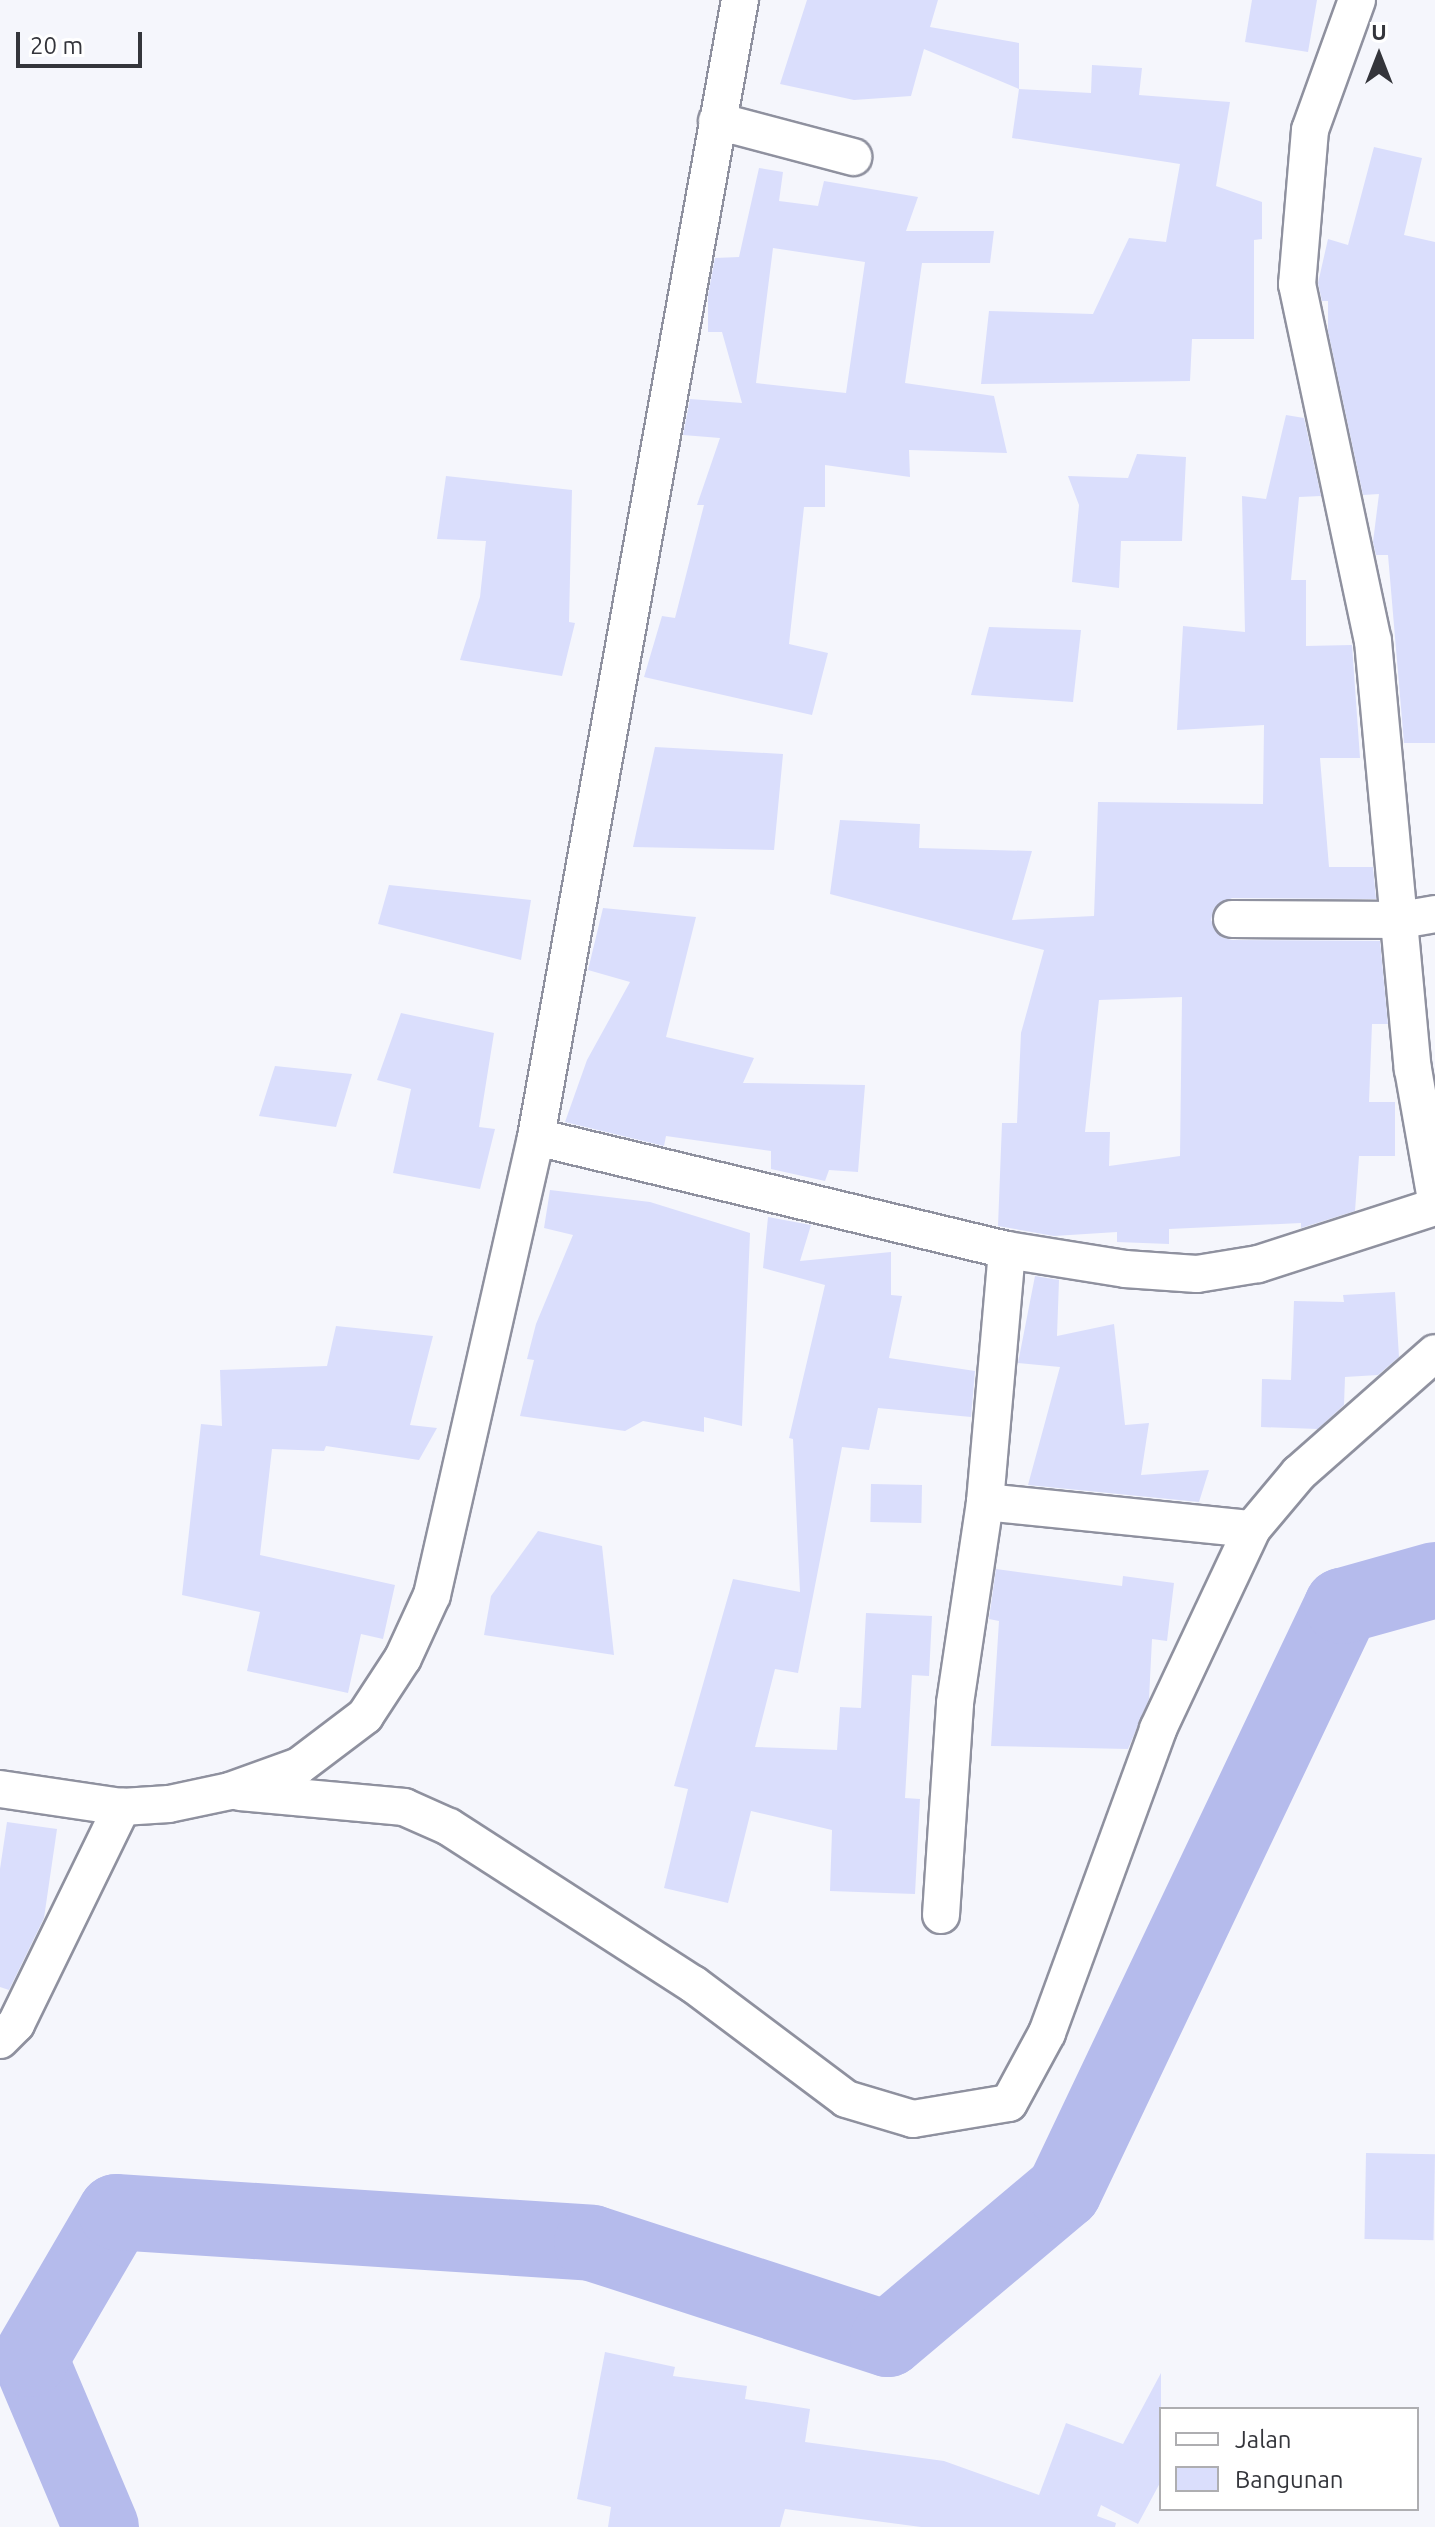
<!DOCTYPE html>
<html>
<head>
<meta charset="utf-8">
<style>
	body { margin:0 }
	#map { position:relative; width:1435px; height:2527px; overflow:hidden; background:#f5f6fc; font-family:Ubuntu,sans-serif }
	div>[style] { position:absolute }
	.river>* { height:76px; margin:-38px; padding:0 38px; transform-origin:38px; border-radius:38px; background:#b5bbec }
	.building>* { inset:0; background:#dadefc; transform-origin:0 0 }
	.roads { filter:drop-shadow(2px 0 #8f919f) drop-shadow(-2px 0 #8f919f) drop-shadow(0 2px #8f919f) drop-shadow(0 -2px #8f919f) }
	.street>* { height:36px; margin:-18px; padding:0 18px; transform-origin:18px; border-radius:18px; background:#fff }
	span { translate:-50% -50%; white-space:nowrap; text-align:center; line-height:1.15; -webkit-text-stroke:6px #fff; paint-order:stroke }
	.legend { position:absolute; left:1159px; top:2407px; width:260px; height:104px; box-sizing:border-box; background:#fff; border:2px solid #aeaeb1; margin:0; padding:10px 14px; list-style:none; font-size:24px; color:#34353b }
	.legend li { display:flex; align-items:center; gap:16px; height:40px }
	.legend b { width:40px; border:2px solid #aeaeb1 }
	.north { position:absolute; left:1339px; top:16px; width:80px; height:80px; -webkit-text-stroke:6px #fff; paint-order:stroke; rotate:0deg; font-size:22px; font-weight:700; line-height:32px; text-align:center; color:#34353b }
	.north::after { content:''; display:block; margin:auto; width:28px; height:36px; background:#34353b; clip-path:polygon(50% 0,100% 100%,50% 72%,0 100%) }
	.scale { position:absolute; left:16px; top:32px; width:126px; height:36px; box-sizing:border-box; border:4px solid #34353b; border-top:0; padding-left:10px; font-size:24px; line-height:28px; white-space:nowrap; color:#34353b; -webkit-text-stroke:6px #fff; paint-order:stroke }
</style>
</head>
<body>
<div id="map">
	<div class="river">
		<i style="left:101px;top:2527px;width:182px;rotate:-112.9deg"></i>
		<i style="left:30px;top:2359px;width:170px;rotate:-59.7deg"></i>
		<i style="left:116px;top:2212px;width:477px;rotate:3.7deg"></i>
		<i style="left:592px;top:2243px;width:311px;rotate:18deg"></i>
		<i style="left:888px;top:2339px;width:230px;rotate:-40.1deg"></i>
		<i style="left:1064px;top:2191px;width:648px;rotate:-64.58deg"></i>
		<i style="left:1342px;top:1606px;width:97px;rotate:-15.6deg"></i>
	</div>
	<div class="building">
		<i style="clip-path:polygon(807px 0,938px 0,930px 27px,1019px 43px,1019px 89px,924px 49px,911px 96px,854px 100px,780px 84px)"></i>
		<i style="clip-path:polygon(1252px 0,1317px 0,1308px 52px,1245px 42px)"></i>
		<i style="clip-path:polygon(1092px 65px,1142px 68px,1139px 95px,1230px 102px,1216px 186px,1262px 202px,1262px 239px,1254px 240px,1254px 339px,1192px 339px,1190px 381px,981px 384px,989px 311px,1093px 314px,1129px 238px,1166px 242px,1180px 164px,1012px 138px,1019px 89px,1091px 93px)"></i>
		<i style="clip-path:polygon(1374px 147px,1422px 158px,1404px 235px,1435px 242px,1435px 743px,1404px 743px,1388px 555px,1376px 555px,1373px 542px,1379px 494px,1363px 495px,1328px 331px,1328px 301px,1322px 301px,1318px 283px,1328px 239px,1348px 245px)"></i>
		<i style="clip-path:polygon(evenodd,759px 168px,783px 172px,779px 201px,818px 206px,824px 181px,918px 197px,906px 231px,994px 231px,990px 263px,922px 263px,905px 383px,994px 396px,1007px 453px,909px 450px,910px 477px,825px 465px,825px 507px,804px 507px,789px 644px,828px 653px,812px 715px,644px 677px,662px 616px,675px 618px,704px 505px,697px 505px,720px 438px,683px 435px,690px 399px,742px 403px,722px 332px,708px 332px,708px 295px,715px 258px,739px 257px,759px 168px,773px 248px,865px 262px,846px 393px,756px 383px,773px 248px)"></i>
		<i style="clip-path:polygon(evenodd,1286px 415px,1304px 418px,1321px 496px,1299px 497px,1291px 580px,1306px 580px,1306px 646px,1352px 645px,1360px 758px,1320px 758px,1329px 867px,1373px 867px,1376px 899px,1232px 898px,1214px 908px,1211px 920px,1221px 937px,1232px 940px,1380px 941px,1388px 1024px,1372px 1024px,1369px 1102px,1395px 1102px,1395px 1156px,1359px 1156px,1355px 1211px,1301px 1228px,1301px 1223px,1169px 1229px,1169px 1244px,1117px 1242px,1117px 1232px,1054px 1236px,998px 1226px,1002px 1123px,1017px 1123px,1021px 1033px,1044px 950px,830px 894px,840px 820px,920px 824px,919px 848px,1032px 851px,1012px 920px,1094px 916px,1098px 802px,1263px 804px,1264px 725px,1177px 730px,1183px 626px,1245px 632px,1242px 496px,1266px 499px,1286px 415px,1182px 997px,1180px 1156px,1109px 1166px,1110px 1132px,1085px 1132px,1099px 1000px,1182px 997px)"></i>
		<i style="clip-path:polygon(1137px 454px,1186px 457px,1182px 541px,1121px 541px,1119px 588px,1072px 582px,1079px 505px,1068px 476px,1128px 478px)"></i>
		<i style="clip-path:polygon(446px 476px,572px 490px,569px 622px,575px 623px,562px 676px,460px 660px,480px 597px,486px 541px,437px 539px)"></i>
		<i style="clip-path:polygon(989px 627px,1081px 630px,1073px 702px,971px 695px)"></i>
		<i style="clip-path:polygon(655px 747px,783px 754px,774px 850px,633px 847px)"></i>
		<i style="clip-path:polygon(389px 885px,531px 900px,521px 960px,378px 924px)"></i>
		<i style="clip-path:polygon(603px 908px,696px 917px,666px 1037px,754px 1058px,743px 1083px,865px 1085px,858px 1172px,829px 1170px,825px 1181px,771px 1169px,771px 1151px,666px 1136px,664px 1146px,565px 1122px,587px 1060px,630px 982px,588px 970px)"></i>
		<i style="clip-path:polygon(401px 1013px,494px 1033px,479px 1127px,495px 1129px,480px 1189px,393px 1173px,411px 1089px,377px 1080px)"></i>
		<i style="clip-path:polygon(275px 1066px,352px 1074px,336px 1127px,259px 1116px)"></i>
		<i style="clip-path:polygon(550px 1190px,650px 1202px,750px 1233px,742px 1426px,704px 1417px,704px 1432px,643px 1421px,625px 1431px,520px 1416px,534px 1360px,527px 1359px,536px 1324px,573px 1235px,544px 1228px)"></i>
		<i style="clip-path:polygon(768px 1217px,811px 1225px,800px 1261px,891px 1252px,891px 1295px,902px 1296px,889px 1358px,975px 1371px,971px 1417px,878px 1408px,869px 1450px,842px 1447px,798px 1673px,775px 1669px,755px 1747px,837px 1750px,840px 1707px,861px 1708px,866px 1613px,932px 1616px,929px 1676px,912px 1675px,905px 1798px,920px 1799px,915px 1894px,830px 1891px,832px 1830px,751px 1811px,728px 1903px,664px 1888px,688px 1789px,674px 1786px,733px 1579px,800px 1592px,793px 1439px,789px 1438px,825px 1285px,763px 1268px)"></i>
		<i style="clip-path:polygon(1035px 1276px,1059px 1280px,1057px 1336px,1114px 1324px,1125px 1425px,1149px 1423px,1141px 1475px,1209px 1470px,1199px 1502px,1028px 1485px,1060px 1367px,1018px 1363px)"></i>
		<i style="clip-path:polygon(1395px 1292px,1399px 1357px,1378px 1375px,1345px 1377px,1344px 1405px,1318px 1429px,1261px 1427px,1262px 1379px,1291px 1380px,1294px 1301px,1344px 1302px,1343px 1295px)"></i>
		<i style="clip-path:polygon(336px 1326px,433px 1336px,410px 1425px,437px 1428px,419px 1460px,326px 1446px,324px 1451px,272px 1449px,260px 1555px,395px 1585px,383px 1639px,361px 1634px,348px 1693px,247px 1671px,260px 1612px,182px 1595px,201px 1424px,222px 1426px,220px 1370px,327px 1366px)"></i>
		<i style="left:871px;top:1484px;width:51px;height:38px;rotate:1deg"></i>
		<i style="clip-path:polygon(538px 1531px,602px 1546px,614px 1655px,484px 1635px,491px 1596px)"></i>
		<i style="clip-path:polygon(996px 1569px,1122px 1586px,1123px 1576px,1174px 1583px,1167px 1641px,1152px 1639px,1149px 1699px,1128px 1749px,991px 1746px,999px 1621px,989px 1619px)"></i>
		<i style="clip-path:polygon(7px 1822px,57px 1829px,44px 1918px,9px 1990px,0 1987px,0 1869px)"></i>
		<i style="left:1366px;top:2153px;width:69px;height:86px;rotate:1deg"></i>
		<i style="clip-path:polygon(605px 2352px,675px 2367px,673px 2376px,747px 2386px,745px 2399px,810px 2409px,805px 2442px,944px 2461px,1039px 2495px,1066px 2423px,1123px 2444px,1161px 2373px,1161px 2481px,1138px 2524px,1101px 2505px,1097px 2516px,1116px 2523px,1115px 2527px,921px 2527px,785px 2509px,780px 2527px,608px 2527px,611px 2507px,577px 2499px)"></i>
	</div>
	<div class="roads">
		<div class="street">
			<i style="left:1357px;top:0;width:138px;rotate:109.9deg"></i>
			<i style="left:1310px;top:130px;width:155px;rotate:94.8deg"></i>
			<i style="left:1297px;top:284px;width:365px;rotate:78deg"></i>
			<i style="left:1373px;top:641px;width:430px;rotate:84.7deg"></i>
			<i style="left:1413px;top:1069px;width:127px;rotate:80deg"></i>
			<i style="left:717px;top:121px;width:141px;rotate:14.8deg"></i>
			<i style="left:1232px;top:919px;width:169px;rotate:0.3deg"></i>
			<i style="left:1401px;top:920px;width:35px;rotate:-10deg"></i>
			<i style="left:536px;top:1137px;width:484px;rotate:13.5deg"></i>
			<i style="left:1007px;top:1250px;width:120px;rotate:9.1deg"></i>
			<i style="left:1125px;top:1269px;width:72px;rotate:4deg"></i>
			<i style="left:1197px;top:1274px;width:62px;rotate:-9.3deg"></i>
			<i style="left:1258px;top:1264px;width:186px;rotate:-17.9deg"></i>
			<i style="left:985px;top:1502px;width:268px;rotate:5.8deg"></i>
			<i style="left:1252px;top:1529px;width:73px;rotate:-50deg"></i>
			<i style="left:1299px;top:1473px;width:181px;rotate:-41.4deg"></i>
			<i style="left:0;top:1789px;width:123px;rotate:8.4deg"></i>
			<i style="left:122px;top:1807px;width:47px;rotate:-3.7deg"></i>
			<i style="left:169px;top:1804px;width:62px;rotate:-12deg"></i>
			<i style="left:230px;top:1791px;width:73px;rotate:-19.9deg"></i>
			<i style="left:299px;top:1766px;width:83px;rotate:-37.1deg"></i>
			<i style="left:365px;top:1716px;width:69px;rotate:-56.8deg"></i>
			<i style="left:403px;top:1658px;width:69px;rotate:-65.3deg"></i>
			<i style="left:432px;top:1595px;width:470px;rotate:-77.2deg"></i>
			<i style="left:536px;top:1137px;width:1155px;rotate:-79.83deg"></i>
			<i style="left:240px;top:1792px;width:165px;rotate:5.2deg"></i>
			<i style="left:404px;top:1807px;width:49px;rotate:24deg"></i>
			<i style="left:449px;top:1827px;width:290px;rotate:32.8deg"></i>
			<i style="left:693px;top:1984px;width:191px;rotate:36.9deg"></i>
			<i style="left:846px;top:2099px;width:70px;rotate:16.6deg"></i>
			<i style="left:913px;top:2119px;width:97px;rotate:-9.5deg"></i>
			<i style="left:1009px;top:2103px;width:80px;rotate:-61.5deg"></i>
			<i style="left:1047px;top:2033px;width:324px;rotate:-69.9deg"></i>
			<i style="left:1158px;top:1729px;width:221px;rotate:-64.8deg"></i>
			<i style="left:941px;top:1915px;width:212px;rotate:-86.2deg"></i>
			<i style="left:955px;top:1703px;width:203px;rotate:-81.5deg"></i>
			<i style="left:985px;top:1502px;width:253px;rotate:-85deg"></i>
			<i style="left:0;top:2040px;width:23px;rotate:-45deg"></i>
			<i style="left:16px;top:2024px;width:242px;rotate:-64deg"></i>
		</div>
	</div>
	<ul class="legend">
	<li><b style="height:10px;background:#fff"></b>Jalan</li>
	<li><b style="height:22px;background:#dadefc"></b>Bangunan</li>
	</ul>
	<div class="north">U</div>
	<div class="scale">20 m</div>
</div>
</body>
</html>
